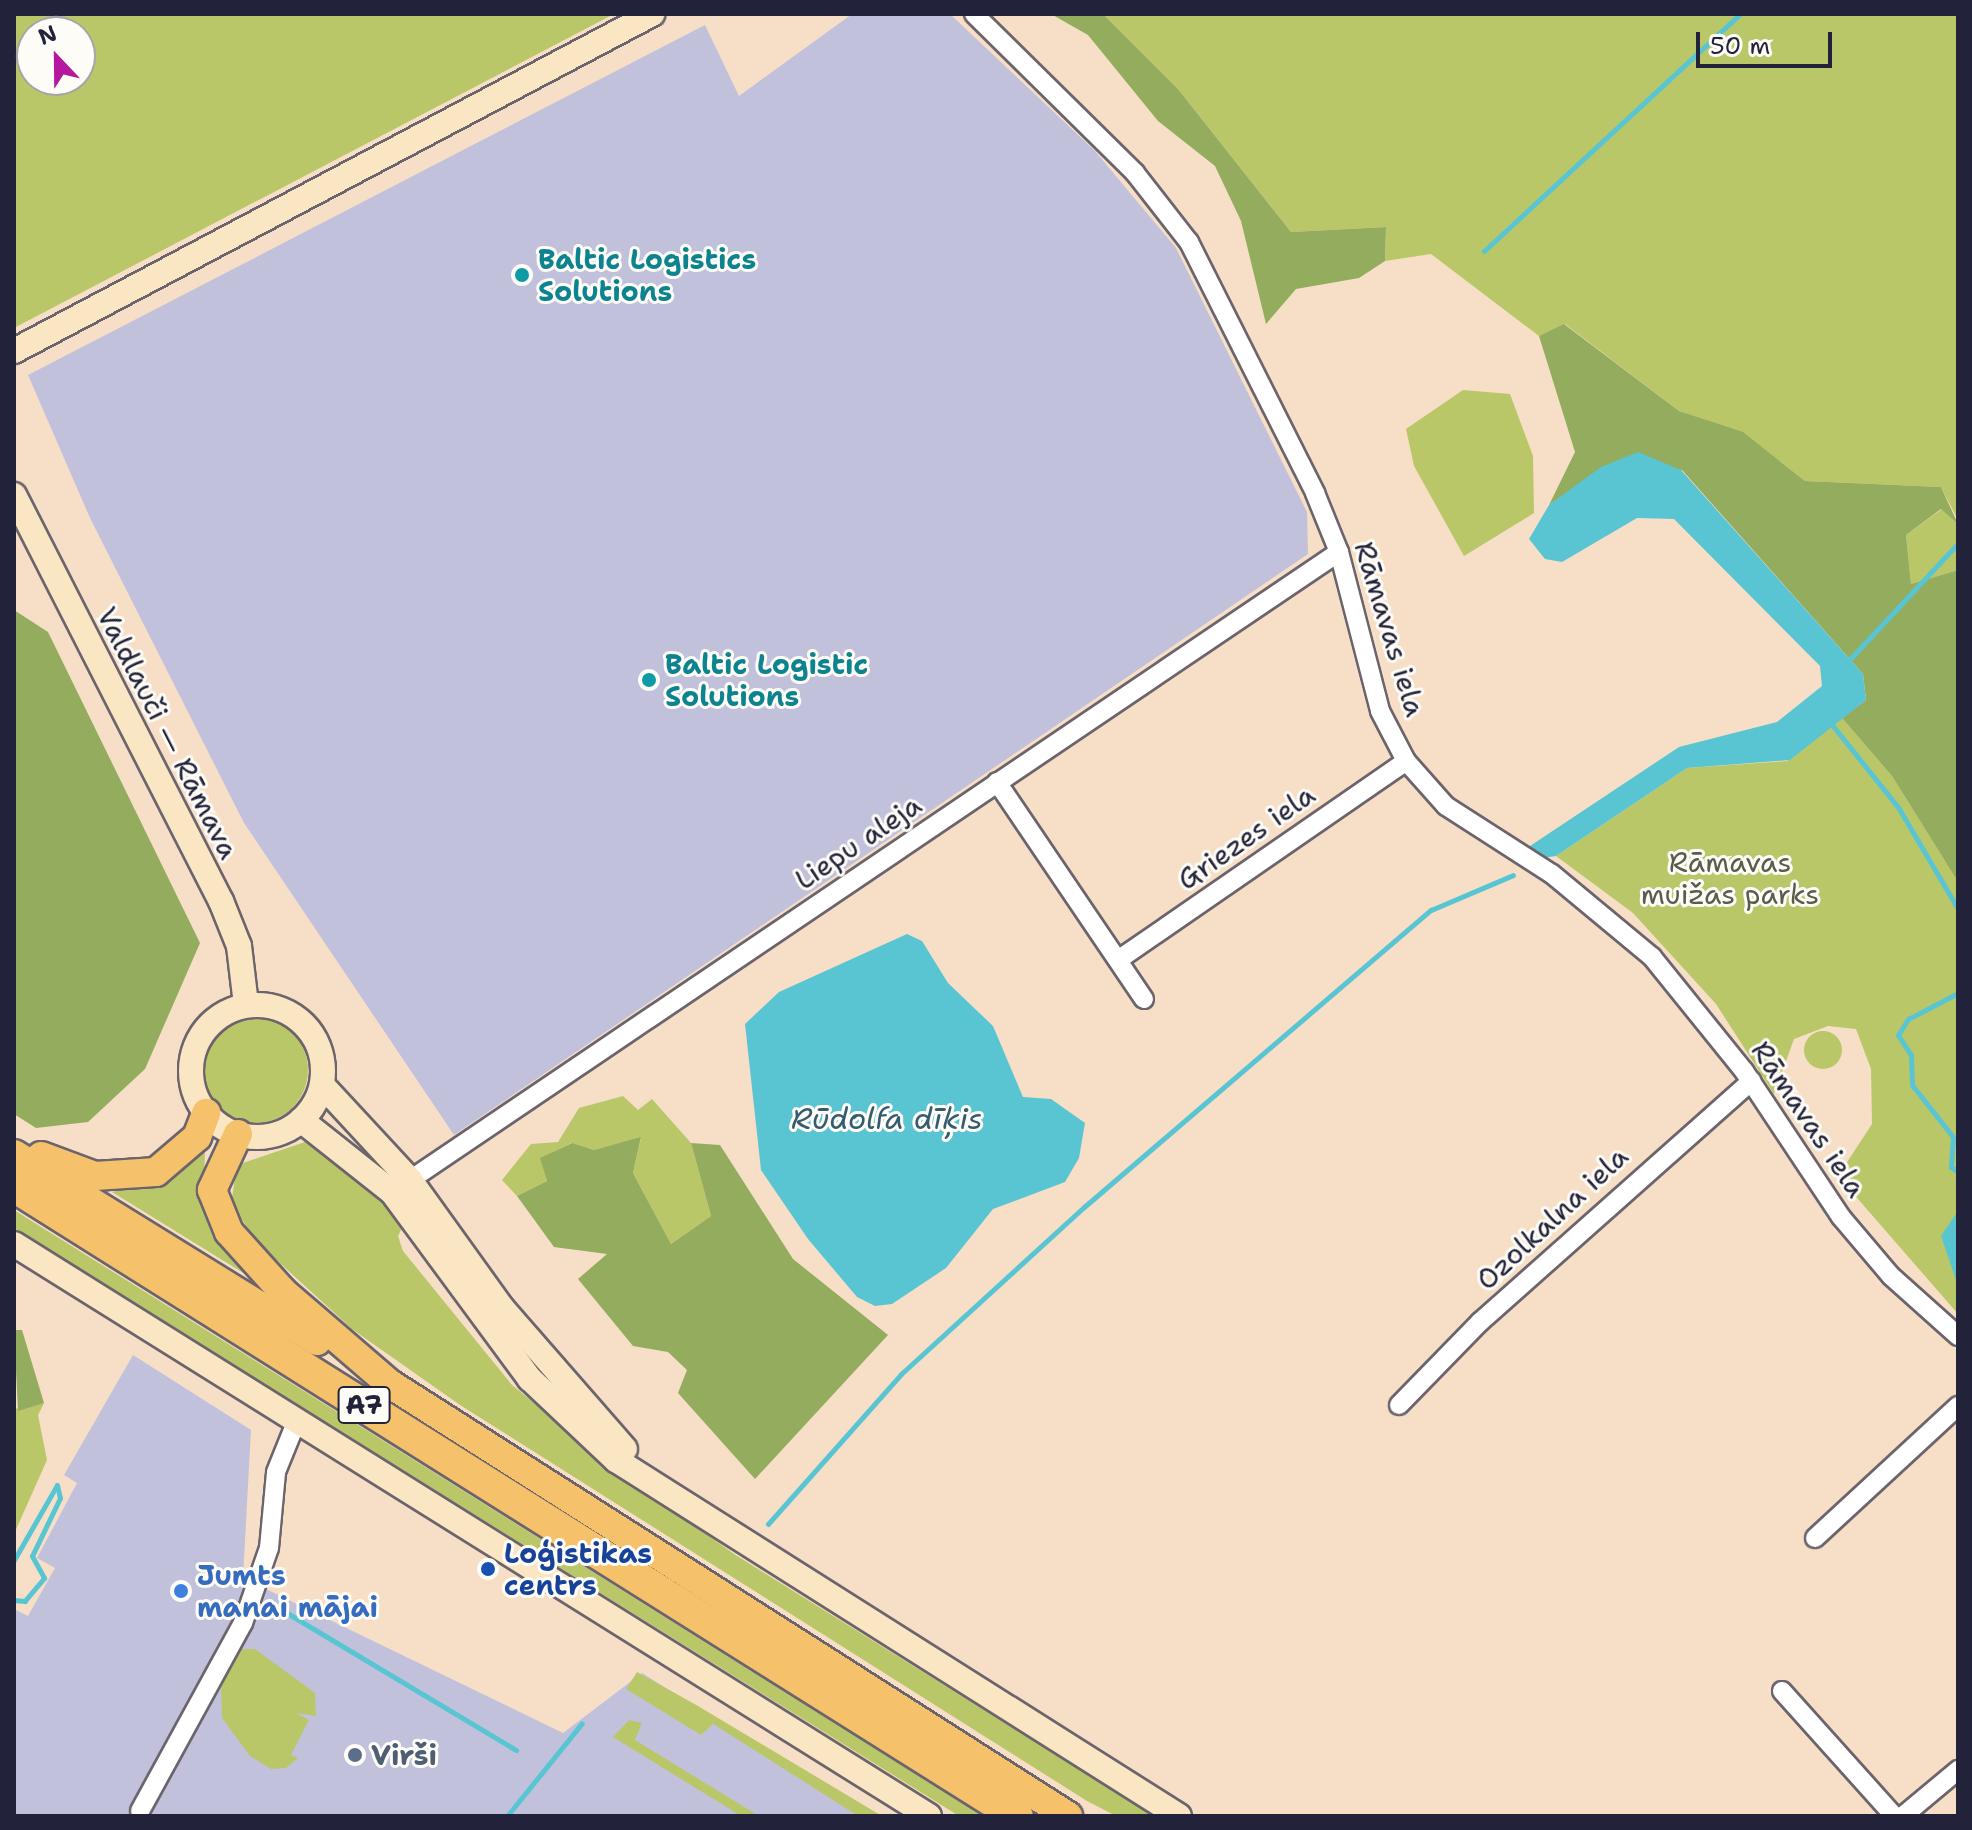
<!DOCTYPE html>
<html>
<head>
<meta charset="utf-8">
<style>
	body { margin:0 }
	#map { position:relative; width:1972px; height:1830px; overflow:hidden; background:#f6dfc6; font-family:"Shantell Sans",sans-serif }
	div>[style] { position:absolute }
	.industrial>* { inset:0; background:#c2c1dc }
	.green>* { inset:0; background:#bac769 }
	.round { border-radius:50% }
	.forest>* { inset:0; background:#93ac5d }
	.water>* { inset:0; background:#59c5d2 }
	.stream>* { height:5px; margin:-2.5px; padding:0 2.5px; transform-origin:2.5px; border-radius:2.5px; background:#59c5d2 }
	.roads { filter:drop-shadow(2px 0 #6c646c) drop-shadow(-2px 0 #6c646c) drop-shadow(0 2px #6c646c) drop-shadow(0 -2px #6c646c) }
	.minor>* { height:18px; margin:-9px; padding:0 9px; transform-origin:9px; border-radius:9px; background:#fff }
	.secondary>* { height:24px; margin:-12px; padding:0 12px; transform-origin:12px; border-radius:12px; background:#fbe6c4 }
	.secondary>.ring { margin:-12px; padding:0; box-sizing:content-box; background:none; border:24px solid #fbe6c4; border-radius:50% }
	.trunk>* { height:28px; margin:-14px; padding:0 14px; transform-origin:14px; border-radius:14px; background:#f5c16b }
	.motorway>* { height:32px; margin:-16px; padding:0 16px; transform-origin:16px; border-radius:16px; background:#f5c16b }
	.dots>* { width:22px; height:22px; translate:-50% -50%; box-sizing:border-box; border:4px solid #fdfcf7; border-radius:50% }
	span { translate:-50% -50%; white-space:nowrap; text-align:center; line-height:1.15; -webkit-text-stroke:6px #fdfcf7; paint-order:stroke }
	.shield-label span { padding:2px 6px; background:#fdfcf7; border:2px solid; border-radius:6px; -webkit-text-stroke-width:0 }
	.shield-label { font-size:26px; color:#22223b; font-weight:700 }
	.culture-label { font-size:28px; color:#0d838f; font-weight:700 }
	.left { translate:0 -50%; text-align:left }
	.street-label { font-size:28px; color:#22223b }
	.park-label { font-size:28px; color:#575c4b }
	.transit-label { font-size:28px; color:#164399; font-weight:700 }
	.shop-label { font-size:28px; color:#366cbe; font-weight:700 }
	.service-label { font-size:28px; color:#4e5e75; font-weight:700 }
	.water-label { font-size:30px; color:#355b70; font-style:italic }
	.frame { position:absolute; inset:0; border:16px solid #22223b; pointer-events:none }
	.north { position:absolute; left:16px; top:16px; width:80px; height:80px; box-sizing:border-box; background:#fdfcf7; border:2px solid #a5a5ac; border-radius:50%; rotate:338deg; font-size:22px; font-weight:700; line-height:32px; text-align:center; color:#22223b }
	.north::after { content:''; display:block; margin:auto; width:28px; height:36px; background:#b5179e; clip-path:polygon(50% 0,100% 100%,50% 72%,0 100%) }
	.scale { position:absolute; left:1696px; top:32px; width:136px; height:36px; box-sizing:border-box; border:4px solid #22223b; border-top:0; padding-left:10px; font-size:24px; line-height:28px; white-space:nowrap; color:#22223b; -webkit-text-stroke:6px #fdfcf7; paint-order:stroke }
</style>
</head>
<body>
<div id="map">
	<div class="industrial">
		<i style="clip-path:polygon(852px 14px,950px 14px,1095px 151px,1176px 248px,1307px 512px,1308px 554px,454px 1135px,244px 823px,90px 518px,28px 375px,705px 25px,739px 96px)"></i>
		<i style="clip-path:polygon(133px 1355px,251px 1430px,243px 1578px,563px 1733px,642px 1673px,870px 1816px,14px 1816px,14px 1609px,28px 1616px,55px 1568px,37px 1558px,77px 1483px,64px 1475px)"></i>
	</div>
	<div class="green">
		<i style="clip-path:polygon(evenodd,14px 14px,614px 14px,14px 328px,14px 14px,32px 32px,80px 32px,80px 80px,32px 80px,32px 32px)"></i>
		<i style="clip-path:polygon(1103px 14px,1958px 14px,1958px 520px,1941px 487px,1805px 481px,1745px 434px,1679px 411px,1565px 324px,1539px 336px,1431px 254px,1385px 261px,1386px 227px,1291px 232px,1178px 89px)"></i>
		<i style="clip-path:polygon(1463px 390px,1510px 394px,1533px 456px,1534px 513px,1464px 556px,1414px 466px,1406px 429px)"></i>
		<i style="clip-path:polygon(1942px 509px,1958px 524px,1958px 570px,1911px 584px,1906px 535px)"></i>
		<i style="clip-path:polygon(1842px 718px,1892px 776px,1958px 882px,1958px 1314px,1838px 1176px,1872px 1124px,1871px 1069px,1856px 1029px,1828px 1026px,1794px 1039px,1774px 1094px,1716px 1004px,1633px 913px,1556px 856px,1687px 768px,1787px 761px)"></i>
		<i class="round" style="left:202px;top:1017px;width:106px;height:106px"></i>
		<i class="round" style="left:1804px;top:1031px;width:38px;height:38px"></i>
		<i style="clip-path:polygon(623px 1096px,638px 1110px,652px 1099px,691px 1143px,711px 1216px,671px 1244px,633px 1173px,641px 1138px,594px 1150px,571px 1143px,541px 1158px,547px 1181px,517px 1196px,502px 1180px,531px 1144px,558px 1142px,579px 1108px)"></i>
		<i style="clip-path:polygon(305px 1142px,334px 1149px,405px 1222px,398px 1236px,403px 1251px,512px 1385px,624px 1475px,734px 1554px,1154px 1816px,1116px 1816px,1087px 1801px,460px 1405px,352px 1329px,258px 1243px,231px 1204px,237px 1165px)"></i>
		<i style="clip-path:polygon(205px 1151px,204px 1182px,274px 1292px,112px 1192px,168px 1176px)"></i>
		<i style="clip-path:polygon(14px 1210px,291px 1383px,983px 1816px,959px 1816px,14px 1228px)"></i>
		<i style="clip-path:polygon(44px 1403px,38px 1415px,47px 1460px,14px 1534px,14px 1409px)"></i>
		<i style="clip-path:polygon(242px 1649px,255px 1649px,315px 1693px,316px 1716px,296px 1713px,309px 1720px,291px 1755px,298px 1758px,286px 1768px,271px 1769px,250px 1756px,222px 1718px,221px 1686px)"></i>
		<i style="clip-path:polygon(637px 1672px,698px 1706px,882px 1816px,858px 1816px,713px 1724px,701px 1735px,626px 1689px)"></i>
		<i style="clip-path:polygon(629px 1720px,642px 1723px,635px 1740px,759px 1816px,741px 1816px,613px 1737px)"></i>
	</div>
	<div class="forest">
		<i style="clip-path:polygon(1051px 14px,1103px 14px,1178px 89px,1291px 232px,1386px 227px,1385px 261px,1359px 278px,1296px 289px,1266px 324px,1241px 221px,1215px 166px,1158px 121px,1088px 35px)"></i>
		<i style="clip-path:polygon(1564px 324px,1679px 411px,1743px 432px,1805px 481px,1941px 487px,1958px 524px,1941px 509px,1906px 535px,1911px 584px,1958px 570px,1958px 882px,1892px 776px,1842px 718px,1866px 700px,1863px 674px,1682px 470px,1572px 490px,1549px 505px,1575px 452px,1539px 336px)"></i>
		<i style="clip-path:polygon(14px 610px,48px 632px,200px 943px,145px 1069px,88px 1122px,36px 1128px,14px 1114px)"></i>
		<i style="clip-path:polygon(641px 1137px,633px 1173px,671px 1244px,711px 1216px,691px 1143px,720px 1145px,793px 1259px,888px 1335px,755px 1479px,678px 1393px,687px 1370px,668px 1352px,633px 1346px,578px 1279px,607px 1254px,554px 1247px,517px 1196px,547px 1181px,540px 1158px,572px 1143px,594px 1150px)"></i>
		<i style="clip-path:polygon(14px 1330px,22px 1330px,44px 1403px,18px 1411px)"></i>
	</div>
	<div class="water">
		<i style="clip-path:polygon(1638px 452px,1681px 470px,1863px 674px,1866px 700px,1790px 760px,1687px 768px,1556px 856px,1535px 859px,1524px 850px,1679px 747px,1777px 722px,1822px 686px,1820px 666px,1674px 519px,1637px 518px,1562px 562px,1545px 559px,1529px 539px,1549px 505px,1601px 467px)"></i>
		<i style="clip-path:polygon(907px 934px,922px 941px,948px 983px,993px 1026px,1023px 1097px,1051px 1099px,1085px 1123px,1079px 1158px,1065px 1182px,993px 1209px,946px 1268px,892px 1304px,875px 1306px,857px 1297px,808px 1239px,761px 1170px,745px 1024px,779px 992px)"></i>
		<i style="clip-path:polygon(1958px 1211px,1958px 1286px,1941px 1236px)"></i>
	</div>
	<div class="stream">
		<i style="left:1484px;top:251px;width:349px;rotate:-42.8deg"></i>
		<i style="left:1850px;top:659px;width:158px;rotate:-47deg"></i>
		<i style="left:1833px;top:726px;width:104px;rotate:51.3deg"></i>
		<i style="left:1898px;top:807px;width:118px;rotate:59.5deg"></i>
		<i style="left:1958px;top:931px;width:37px;rotate:90deg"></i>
		<i style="left:1958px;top:993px;width:56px;rotate:152.5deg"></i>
		<i style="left:1908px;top:1019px;width:19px;rotate:122deg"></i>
		<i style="left:1898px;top:1035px;width:24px;rotate:57deg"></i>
		<i style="left:1911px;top:1055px;width:30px;rotate:88deg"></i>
		<i style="left:1912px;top:1085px;width:66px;rotate:51.7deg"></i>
		<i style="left:1953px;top:1137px;width:30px;rotate:94deg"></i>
		<i style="left:1951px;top:1167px;width:9px;rotate:36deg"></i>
		<i style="left:768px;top:1524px;width:200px;rotate:-48.4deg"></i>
		<i style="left:901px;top:1374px;width:248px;rotate:-42.4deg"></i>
		<i style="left:1084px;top:1207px;width:457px;rotate:-40.6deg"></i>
		<i style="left:1431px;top:910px;width:89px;rotate:-23.1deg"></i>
		<i style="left:14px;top:1560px;width:86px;rotate:-60.2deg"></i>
		<i style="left:57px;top:1485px;width:13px;rotate:77deg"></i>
		<i style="left:60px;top:1498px;width:64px;rotate:115.8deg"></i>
		<i style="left:32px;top:1556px;width:25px;rotate:61deg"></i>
		<i style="left:44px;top:1578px;width:30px;rotate:130deg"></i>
		<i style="left:25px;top:1601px;width:11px;rotate:-175deg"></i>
		<i style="left:287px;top:1613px;width:267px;rotate:30.9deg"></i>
		<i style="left:507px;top:1816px;width:119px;rotate:-51.1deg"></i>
	</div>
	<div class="roads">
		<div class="minor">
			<i style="left:974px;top:14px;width:226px;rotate:44.6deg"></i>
			<i style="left:1135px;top:173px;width:88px;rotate:52deg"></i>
			<i style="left:1189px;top:242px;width:281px;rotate:63.3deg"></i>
			<i style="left:1315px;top:493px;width:64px;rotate:67.9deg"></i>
			<i style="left:1339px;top:552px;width:164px;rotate:75.5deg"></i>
			<i style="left:1380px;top:711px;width:56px;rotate:62.5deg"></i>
			<i style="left:1406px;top:761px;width:60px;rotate:48.4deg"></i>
			<i style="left:1446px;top:806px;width:126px;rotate:32.7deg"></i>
			<i style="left:1552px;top:874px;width:130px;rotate:39.7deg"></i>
			<i style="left:1652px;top:957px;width:146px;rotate:51.1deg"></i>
			<i style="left:1744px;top:1071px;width:175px;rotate:56.4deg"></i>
			<i style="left:1841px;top:1217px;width:77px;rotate:49.7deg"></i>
			<i style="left:1891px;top:1276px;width:90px;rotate:41.8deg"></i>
			<i style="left:997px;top:782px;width:262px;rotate:55.9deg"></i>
			<i style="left:1118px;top:960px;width:350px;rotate:-34.6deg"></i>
			<i style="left:410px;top:1180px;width:1121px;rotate:-34.06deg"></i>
			<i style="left:1399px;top:1405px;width:116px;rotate:-45.7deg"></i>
			<i style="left:1480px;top:1322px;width:363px;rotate:-41.6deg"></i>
			<i style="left:1815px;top:1538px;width:195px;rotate:-42.7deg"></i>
			<i style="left:1782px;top:1691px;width:168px;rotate:48.1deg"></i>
			<i style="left:140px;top:1811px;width:214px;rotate:-61.3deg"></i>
			<i style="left:243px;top:1623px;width:79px;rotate:-70.9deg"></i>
			<i style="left:269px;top:1548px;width:76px;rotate:-84.7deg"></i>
			<i style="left:276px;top:1472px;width:56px;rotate:-68deg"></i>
			<i style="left:1903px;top:1816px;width:72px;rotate:-39.9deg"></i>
		</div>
		<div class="secondary">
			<i style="left:14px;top:351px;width:722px;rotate:-27.84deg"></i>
			<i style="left:14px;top:495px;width:456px;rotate:63deg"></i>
			<i style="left:221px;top:901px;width:48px;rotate:68.2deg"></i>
			<i style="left:239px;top:946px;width:59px;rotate:83.2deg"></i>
			<i class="ring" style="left:191px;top:1005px;width:108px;height:108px"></i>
			<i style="left:323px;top:1086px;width:128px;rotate:47.2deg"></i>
			<i style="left:410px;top:1180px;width:158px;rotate:54.3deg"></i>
			<i style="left:502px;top:1308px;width:187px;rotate:48.9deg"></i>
			<i style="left:301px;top:1120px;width:116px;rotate:38.4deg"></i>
			<i style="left:392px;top:1192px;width:232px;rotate:53.6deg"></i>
			<i style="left:530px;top:1379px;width:118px;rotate:43.3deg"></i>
			<i style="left:616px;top:1460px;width:666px;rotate:32.31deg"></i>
			<i style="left:14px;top:1244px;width:1079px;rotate:32.01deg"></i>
		</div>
		<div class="trunk">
			<i style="left:238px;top:1134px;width:62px;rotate:114.9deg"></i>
			<i style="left:212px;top:1190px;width:45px;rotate:68deg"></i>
			<i style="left:229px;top:1232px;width:81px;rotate:48deg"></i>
			<i style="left:283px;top:1292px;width:141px;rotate:40.7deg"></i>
			<i style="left:390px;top:1384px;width:804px;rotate:32.5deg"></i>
			<i style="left:14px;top:1154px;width:356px;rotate:31.7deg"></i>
			<i style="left:41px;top:1156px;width:58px;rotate:20.3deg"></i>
			<i style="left:95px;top:1176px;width:61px;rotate:-3.8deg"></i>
			<i style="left:156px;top:1172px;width:54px;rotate:-40.5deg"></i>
			<i style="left:197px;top:1137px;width:26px;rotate:-69deg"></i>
		</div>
		<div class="motorway">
			<i style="left:14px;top:1186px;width:1184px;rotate:32.13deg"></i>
		</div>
	</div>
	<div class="dots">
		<i style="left:522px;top:275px;background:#0f9aa8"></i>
		<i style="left:649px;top:680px;background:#0f9aa8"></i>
		<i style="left:488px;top:1569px;background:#1a4fb4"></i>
		<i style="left:181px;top:1591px;background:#3f7fe0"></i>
		<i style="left:355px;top:1755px;background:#5c6f8a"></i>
	</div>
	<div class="shield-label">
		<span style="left:364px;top:1405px">A7</span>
	</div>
	<div class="culture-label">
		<span class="left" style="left:538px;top:275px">Baltic Logistics<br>Solutions</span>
		<span class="left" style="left:665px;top:680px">Baltic Logistic<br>Solutions</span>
	</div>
	<div class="street-label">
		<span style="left:1390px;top:629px;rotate:73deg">Rāmavas iela</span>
		<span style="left:168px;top:733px;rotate:63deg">Valdlauči — Rāmava</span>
		<span style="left:1246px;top:837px;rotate:-35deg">Griezes iela</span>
		<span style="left:858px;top:842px;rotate:-34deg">Liepu aleja</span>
		<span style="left:1809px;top:1119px;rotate:56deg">Rāmavas iela</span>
		<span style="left:1552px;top:1218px;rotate:-43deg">Ozolkalna iela</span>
	</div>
	<div class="park-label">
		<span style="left:1730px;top:878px">Rāmavas<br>muižas parks</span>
	</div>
	<div class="transit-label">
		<span class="left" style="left:504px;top:1569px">Loģistikas<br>centrs</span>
	</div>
	<div class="shop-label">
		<span class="left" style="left:197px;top:1591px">Jumts<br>manai mājai</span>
	</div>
	<div class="service-label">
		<span class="left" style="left:371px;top:1755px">Virši</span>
	</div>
	<div class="water-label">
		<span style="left:887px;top:1119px">Rūdolfa dīķis</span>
	</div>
	<div class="frame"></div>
	<div class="north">N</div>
	<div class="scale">50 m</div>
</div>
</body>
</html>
